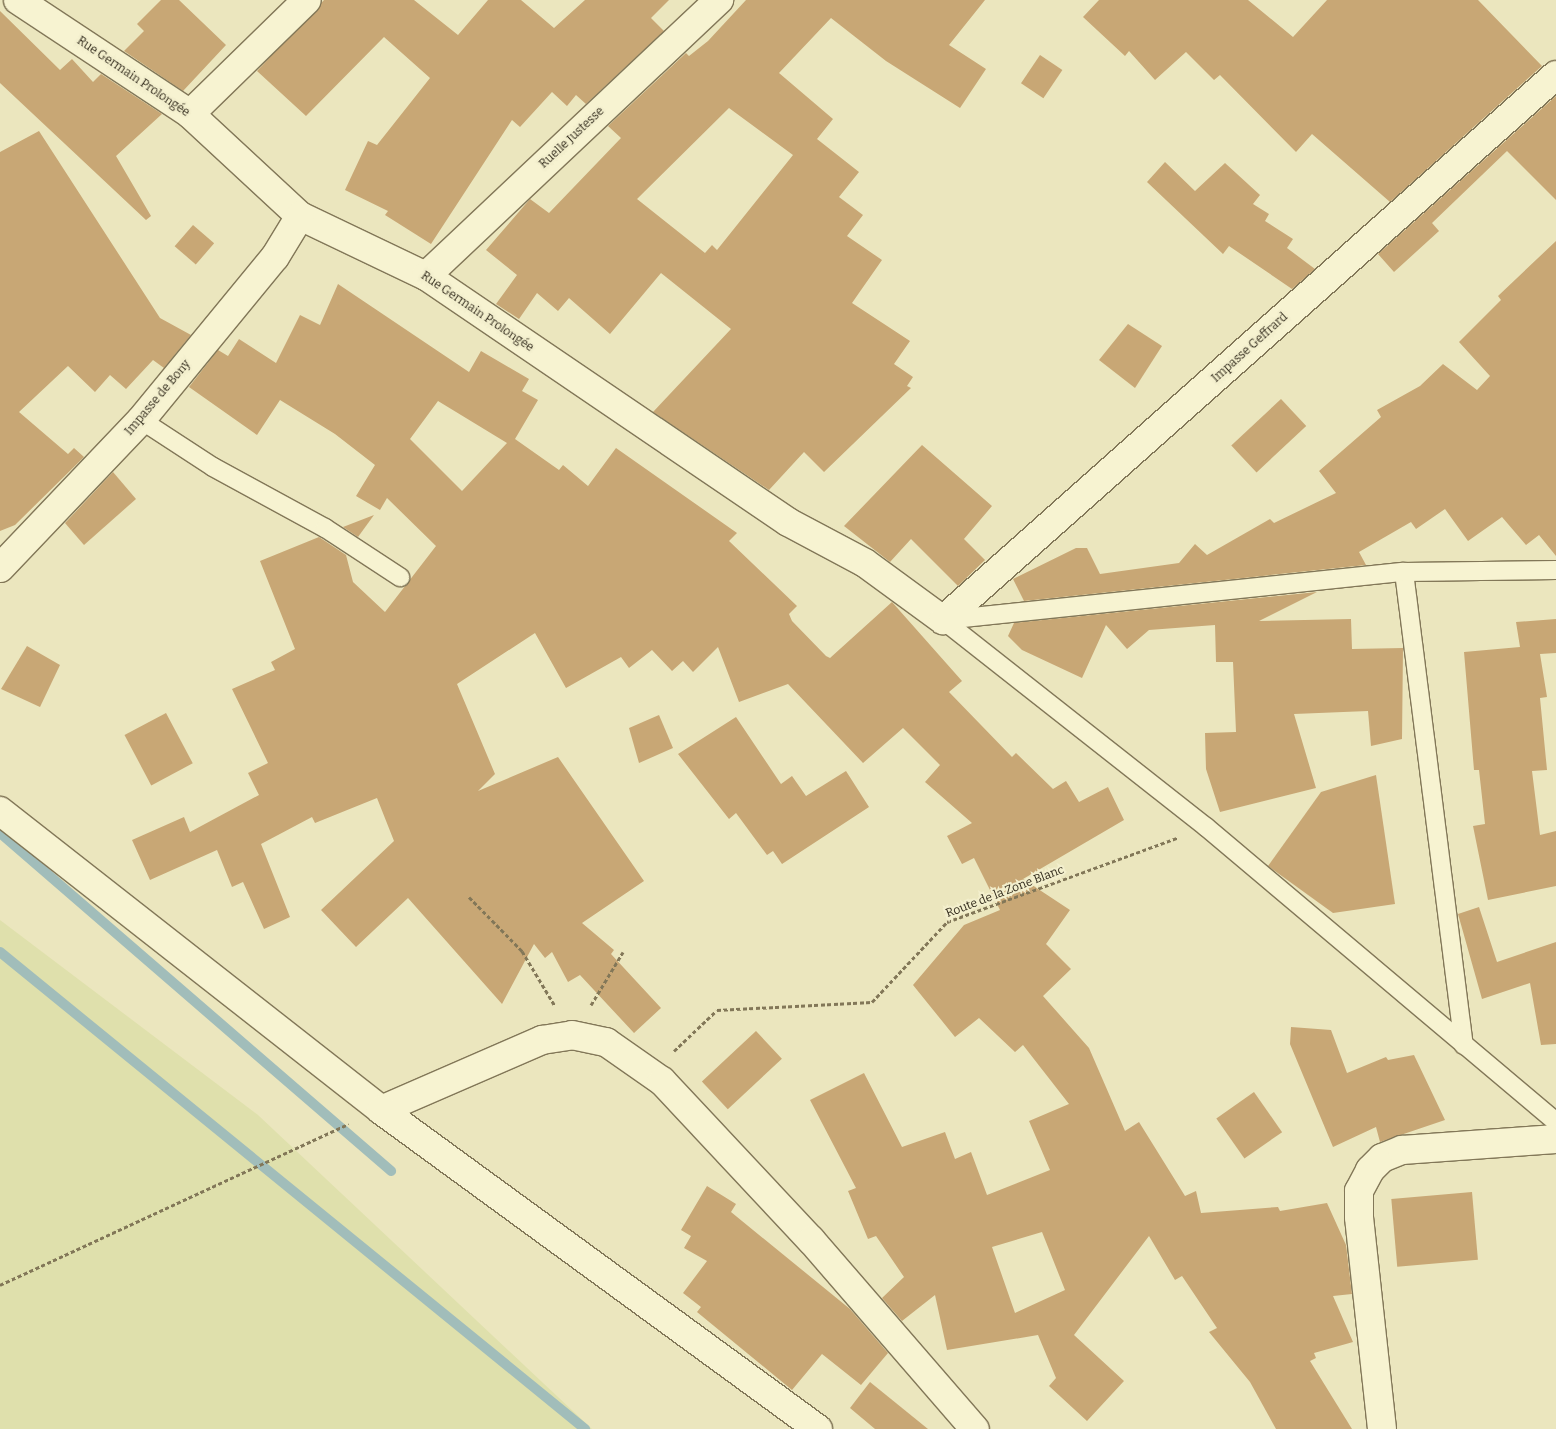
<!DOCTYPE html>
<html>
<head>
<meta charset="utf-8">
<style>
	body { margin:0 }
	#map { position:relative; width:1556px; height:1429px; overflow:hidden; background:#ebe6be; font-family:Bitter,serif }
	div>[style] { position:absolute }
	.farmland>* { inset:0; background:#dfe0ac }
	.stream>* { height:10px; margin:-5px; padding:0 5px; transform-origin:5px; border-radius:5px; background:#a1bdba }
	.building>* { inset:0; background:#c8a775; transform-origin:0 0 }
	.path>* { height:3px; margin-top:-1.5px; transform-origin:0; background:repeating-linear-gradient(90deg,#827758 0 4px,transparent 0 6.5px) }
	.roads { filter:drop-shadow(1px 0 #827758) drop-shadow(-1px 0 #827758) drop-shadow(0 1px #827758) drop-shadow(0 -1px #827758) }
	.lane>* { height:18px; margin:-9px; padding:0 9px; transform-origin:9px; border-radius:9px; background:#f7f3d1 }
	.street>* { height:28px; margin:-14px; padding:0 14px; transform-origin:14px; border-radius:14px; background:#f7f3d1 }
	.secondary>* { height:28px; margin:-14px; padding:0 14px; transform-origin:14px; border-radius:14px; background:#f7f3d1 }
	span { translate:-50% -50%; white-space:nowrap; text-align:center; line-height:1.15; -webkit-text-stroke:4px #f3efcd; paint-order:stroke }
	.street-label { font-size:12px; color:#322b1c }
</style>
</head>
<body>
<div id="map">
	<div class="farmland">
		<i style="clip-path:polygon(0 920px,258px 1115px,592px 1429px,0 1429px)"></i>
	</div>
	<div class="stream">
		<i style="left:0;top:833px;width:517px;rotate:40.84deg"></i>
		<i style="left:0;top:952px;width:755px;rotate:39.19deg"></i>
	</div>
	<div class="building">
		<i style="clip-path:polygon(161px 0,179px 0,226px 45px,183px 91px,124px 51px,144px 31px,137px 24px)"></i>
		<i style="clip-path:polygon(324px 0,414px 0,458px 35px,488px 0,521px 0,554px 28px,585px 0,669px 0,651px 18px,664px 31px,586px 104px,576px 95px,567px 106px,552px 92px,520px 127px,512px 120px,431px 244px,385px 215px,388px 211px,345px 190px,368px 141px,377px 145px,430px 78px,384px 37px,306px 116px,257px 71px)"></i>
		<i style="clip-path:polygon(evenodd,746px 0,985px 0,949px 45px,986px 69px,960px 108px,886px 61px,831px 18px,779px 73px,833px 119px,817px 139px,859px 172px,839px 197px,863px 215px,847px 236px,882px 260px,852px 303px,910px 341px,894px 364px,913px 377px,907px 386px,911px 388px,824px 472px,804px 452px,769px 490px,653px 412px,731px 329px,661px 273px,610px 334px,569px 298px,558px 311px,537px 293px,519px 319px,496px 304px,517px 275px,486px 250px,530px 199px,549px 213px,621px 138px,608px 126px,686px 53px,689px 56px,708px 41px,746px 0,729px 108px,793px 155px,717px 250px,712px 245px,705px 253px,637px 199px,729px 108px)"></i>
		<i style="clip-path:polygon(1099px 0,1248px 0,1293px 37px,1327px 0,1478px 0,1542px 66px,1390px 202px,1312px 134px,1296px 152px,1220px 75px,1214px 80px,1186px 52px,1155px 80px,1129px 51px,1125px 56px,1083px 17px)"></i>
		<i style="clip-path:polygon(0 11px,60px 70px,72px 59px,93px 82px,101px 74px,162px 114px,116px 156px,151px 216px,146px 220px,0 83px)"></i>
		<i style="left:1040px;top:55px;width:27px;height:34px;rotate:34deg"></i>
		<i style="clip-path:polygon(1556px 96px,1556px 200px,1507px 151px,1432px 223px,1439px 231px,1394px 272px,1378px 254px)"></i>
		<i style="clip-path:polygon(39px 131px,160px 318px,191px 335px,164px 368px,153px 360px,126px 389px,110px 375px,95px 392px,68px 366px,19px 412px,68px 454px,74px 448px,84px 457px,15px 525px,0 531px,0 152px)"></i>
		<i style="clip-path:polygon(1165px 162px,1195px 191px,1225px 163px,1260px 195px,1253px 204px,1269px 214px,1265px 221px,1293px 239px,1287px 248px,1315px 269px,1292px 289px,1229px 246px,1223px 254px,1147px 182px)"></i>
		<i style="left:193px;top:225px;width:28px;height:28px;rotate:41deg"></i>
		<i style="clip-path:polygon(1556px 241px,1556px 556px,1539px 535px,1526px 545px,1502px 517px,1468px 541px,1445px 509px,1416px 529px,1411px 522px,1359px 552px,1366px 565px,1024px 601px,1013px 579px,1076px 548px,1087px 548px,1100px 574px,1179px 563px,1195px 544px,1207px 555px,1270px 519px,1274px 523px,1336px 493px,1319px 471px,1381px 417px,1377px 410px,1420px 386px,1443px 364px,1477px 390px,1490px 376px,1459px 342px,1501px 300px,1498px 296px)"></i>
		<i style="clip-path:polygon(evenodd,338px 284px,469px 372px,481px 351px,529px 379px,522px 391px,538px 400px,515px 439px,559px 470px,563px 465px,588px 486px,616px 448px,737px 533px,729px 541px,797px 606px,789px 614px,792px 621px,826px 656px,830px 658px,892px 602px,962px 681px,949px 692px,1012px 757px,1016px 753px,1053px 789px,1066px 781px,1079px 802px,1108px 787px,1124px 820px,1023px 879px,1070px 910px,1046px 944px,1071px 969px,1043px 996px,1089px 1048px,1125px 1131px,1139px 1122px,1185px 1196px,1196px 1191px,1201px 1213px,1278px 1207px,1280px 1211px,1327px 1203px,1346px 1245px,1352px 1294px,1333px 1296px,1353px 1342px,1314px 1353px,1316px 1358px,1310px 1361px,1352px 1429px,1276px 1429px,1250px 1382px,1209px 1332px,1217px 1328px,1182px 1276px,1175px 1280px,1149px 1236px,1074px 1335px,1124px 1381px,1087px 1421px,1049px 1386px,1056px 1378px,1038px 1335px,947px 1350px,935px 1295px,902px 1321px,882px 1298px,904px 1277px,876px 1236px,868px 1239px,848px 1191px,856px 1188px,810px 1100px,864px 1073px,902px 1147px,945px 1132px,955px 1159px,971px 1152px,987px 1195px,1050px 1170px,1029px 1121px,1069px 1104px,1023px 1045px,1015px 1052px,979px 1018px,955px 1037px,913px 985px,964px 925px,1000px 910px,974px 858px,962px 864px,947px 836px,972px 823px,925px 782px,940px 765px,903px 728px,863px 763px,788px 684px,739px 702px,718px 647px,693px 672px,683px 661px,672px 671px,652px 650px,629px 668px,621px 657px,566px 688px,535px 633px,457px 684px,495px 774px,478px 791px,558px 757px,644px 881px,582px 923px,614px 950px,611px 954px,661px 1008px,634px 1033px,580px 975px,568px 982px,552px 952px,545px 958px,534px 944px,502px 1004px,408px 898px,356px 947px,321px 910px,394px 841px,377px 798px,315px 823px,312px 817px,261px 844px,290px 917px,264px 929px,243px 882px,232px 887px,217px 850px,150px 880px,132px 840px,184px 817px,190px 832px,259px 795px,248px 773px,268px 763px,232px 689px,275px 670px,271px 662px,295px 649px,260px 561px,319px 537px,346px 555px,353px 582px,385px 612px,436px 546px,387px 498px,380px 510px,356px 496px,375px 465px,335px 434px,280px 400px,257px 435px,189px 387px,218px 350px,228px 356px,239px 339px,276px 363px,300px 315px,320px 325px,338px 284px,438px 401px,507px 443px,462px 491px,410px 439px,438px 401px,338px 284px,1042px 1232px,1065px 1290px,1015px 1313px,992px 1247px,1042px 1232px)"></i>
		<i style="clip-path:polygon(1128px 324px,1162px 346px,1135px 388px,1099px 360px)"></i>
		<i style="left:1281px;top:399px;width:37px;height:68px;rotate:47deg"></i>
		<i style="clip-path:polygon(922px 445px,992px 506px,964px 539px,985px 560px,958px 586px,911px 539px,890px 562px,844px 526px)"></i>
		<i style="clip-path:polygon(113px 472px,136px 499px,84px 545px,65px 523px)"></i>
		<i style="clip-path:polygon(374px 515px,358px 537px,343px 527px)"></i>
		<i style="clip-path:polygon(1317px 592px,1259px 621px,1351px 619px,1352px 649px,1403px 648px,1402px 739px,1371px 746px,1368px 711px,1294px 714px,1316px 788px,1220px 812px,1206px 769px,1205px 733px,1236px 732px,1233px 662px,1216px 662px,1215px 625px,1149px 630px,1127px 649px,1106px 625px,1082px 678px,1022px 650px,1008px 636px,1014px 623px)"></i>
		<i style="clip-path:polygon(1556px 619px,1556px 653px,1540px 654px,1547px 697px,1540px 698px,1547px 770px,1532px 771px,1540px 835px,1556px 831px,1556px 886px,1488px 900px,1473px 826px,1485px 824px,1479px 770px,1474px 770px,1464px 652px,1520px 647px,1516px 622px)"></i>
		<i style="clip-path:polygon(27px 646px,60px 665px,40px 707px,1px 689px)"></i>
		<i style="left:166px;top:713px;width:57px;height:47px;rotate:62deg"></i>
		<i style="clip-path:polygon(659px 715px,673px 748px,639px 763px,629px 728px)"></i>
		<i style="clip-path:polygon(736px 717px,781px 784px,792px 776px,806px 796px,846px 771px,869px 807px,782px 864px,773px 851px,767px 855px,736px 813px,729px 819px,678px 754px)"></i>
		<i style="clip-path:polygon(1376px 775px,1395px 904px,1333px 913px,1268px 866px,1321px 792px)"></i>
		<i style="clip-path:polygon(1479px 907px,1497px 962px,1556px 942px,1556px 1044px,1541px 1045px,1530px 983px,1482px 999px,1458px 914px)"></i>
		<i style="clip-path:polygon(1291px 1027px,1331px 1030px,1347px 1073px,1386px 1057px,1388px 1060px,1414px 1055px,1445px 1120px,1380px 1142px,1376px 1127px,1333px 1147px,1290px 1044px)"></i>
		<i style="left:756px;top:1031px;width:38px;height:74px;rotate:47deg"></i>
		<i style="left:1254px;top:1092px;width:49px;height:46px;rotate:55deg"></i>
		<i style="clip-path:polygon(707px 1186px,736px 1204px,731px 1212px,850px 1309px,888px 1353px,861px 1385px,822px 1354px,792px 1390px,697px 1312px,701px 1307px,683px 1293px,707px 1261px,684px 1248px,691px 1236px,681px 1230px)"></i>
		<i style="left:1472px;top:1192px;width:68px;height:81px;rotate:85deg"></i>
		<i style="clip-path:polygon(870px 1382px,928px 1429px,875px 1429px,850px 1408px)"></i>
	</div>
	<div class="path">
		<i style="left:469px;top:897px;width:76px;rotate:45.5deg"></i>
		<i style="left:522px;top:951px;width:64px;rotate:59deg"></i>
		<i style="left:591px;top:1005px;width:62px;rotate:-58.9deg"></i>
		<i style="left:674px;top:1051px;width:59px;rotate:-43.6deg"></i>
		<i style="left:717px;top:1010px;width:155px;rotate:-3deg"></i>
		<i style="left:872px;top:1002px;width:110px;rotate:-46.8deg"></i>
		<i style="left:947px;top:922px;width:245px;rotate:-20.1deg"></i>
		<i style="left:0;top:1285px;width:384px;rotate:-24.8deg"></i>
	</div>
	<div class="roads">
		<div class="lane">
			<i style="left:141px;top:420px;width:86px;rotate:33.1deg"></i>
			<i style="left:213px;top:467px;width:128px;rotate:28.6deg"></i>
			<i style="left:325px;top:528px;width:90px;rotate:33.2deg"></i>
			<i style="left:1404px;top:572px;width:477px;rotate:82.8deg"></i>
			<i style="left:943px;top:620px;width:335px;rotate:38.2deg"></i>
			<i style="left:1206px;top:827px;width:458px;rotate:40.1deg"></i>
			<i style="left:944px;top:620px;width:462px;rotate:-6deg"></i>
			<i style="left:1404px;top:572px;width:152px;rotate:-0.8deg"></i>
		</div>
		<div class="street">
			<i style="left:18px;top:0;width:206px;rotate:33.5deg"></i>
			<i style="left:190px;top:114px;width:150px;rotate:42.8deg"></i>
			<i style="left:300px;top:216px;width:140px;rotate:25.5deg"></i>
			<i style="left:426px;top:276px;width:438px;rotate:34.2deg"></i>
			<i style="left:788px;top:522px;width:87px;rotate:28deg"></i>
			<i style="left:865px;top:563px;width:97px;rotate:36.2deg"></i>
			<i style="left:943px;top:620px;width:820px;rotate:-41.64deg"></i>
			<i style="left:190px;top:114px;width:163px;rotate:-44.3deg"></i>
			<i style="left:426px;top:276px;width:403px;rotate:-43.3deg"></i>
			<i style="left:0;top:568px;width:204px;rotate:-46.4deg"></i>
			<i style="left:141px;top:420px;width:211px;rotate:-50.6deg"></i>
			<i style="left:275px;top:257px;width:48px;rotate:-58.6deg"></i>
			<i style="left:381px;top:1110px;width:176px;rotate:-23.5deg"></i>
			<i style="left:542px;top:1040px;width:30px;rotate:-9deg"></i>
			<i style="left:572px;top:1035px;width:35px;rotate:12deg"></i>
			<i style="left:606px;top:1042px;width:68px;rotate:34.9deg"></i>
			<i style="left:662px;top:1081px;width:218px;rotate:46.9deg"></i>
			<i style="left:811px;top:1240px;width:250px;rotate:49.1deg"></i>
			<i style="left:1382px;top:1429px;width:213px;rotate:-96.2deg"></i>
			<i style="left:1359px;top:1217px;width:26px;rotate:-90deg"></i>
			<i style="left:1359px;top:1191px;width:24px;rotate:-62deg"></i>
			<i style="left:1370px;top:1170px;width:17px;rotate:-45deg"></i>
			<i style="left:1382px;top:1158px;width:22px;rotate:-22deg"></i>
			<i style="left:1402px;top:1150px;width:154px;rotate:-4.1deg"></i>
		</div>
		<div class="secondary">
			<i style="left:0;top:811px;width:484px;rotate:38.1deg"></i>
			<i style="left:381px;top:1110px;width:541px;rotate:36.13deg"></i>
		</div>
	</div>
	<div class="street-label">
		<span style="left:133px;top:77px;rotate:34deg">Rue Germain Prolongée</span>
		<span style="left:572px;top:138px;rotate:-43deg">Ruelle Justesse</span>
		<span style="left:477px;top:312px;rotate:34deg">Rue Germain Prolongée</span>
		<span style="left:1250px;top:348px;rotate:-42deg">Impasse Geffrard</span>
		<span style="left:158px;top:398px;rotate:-50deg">Impasse de Bony</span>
		<span style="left:1005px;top:892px;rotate:-21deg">Route de la Zone Blanc</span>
	</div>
</div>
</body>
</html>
